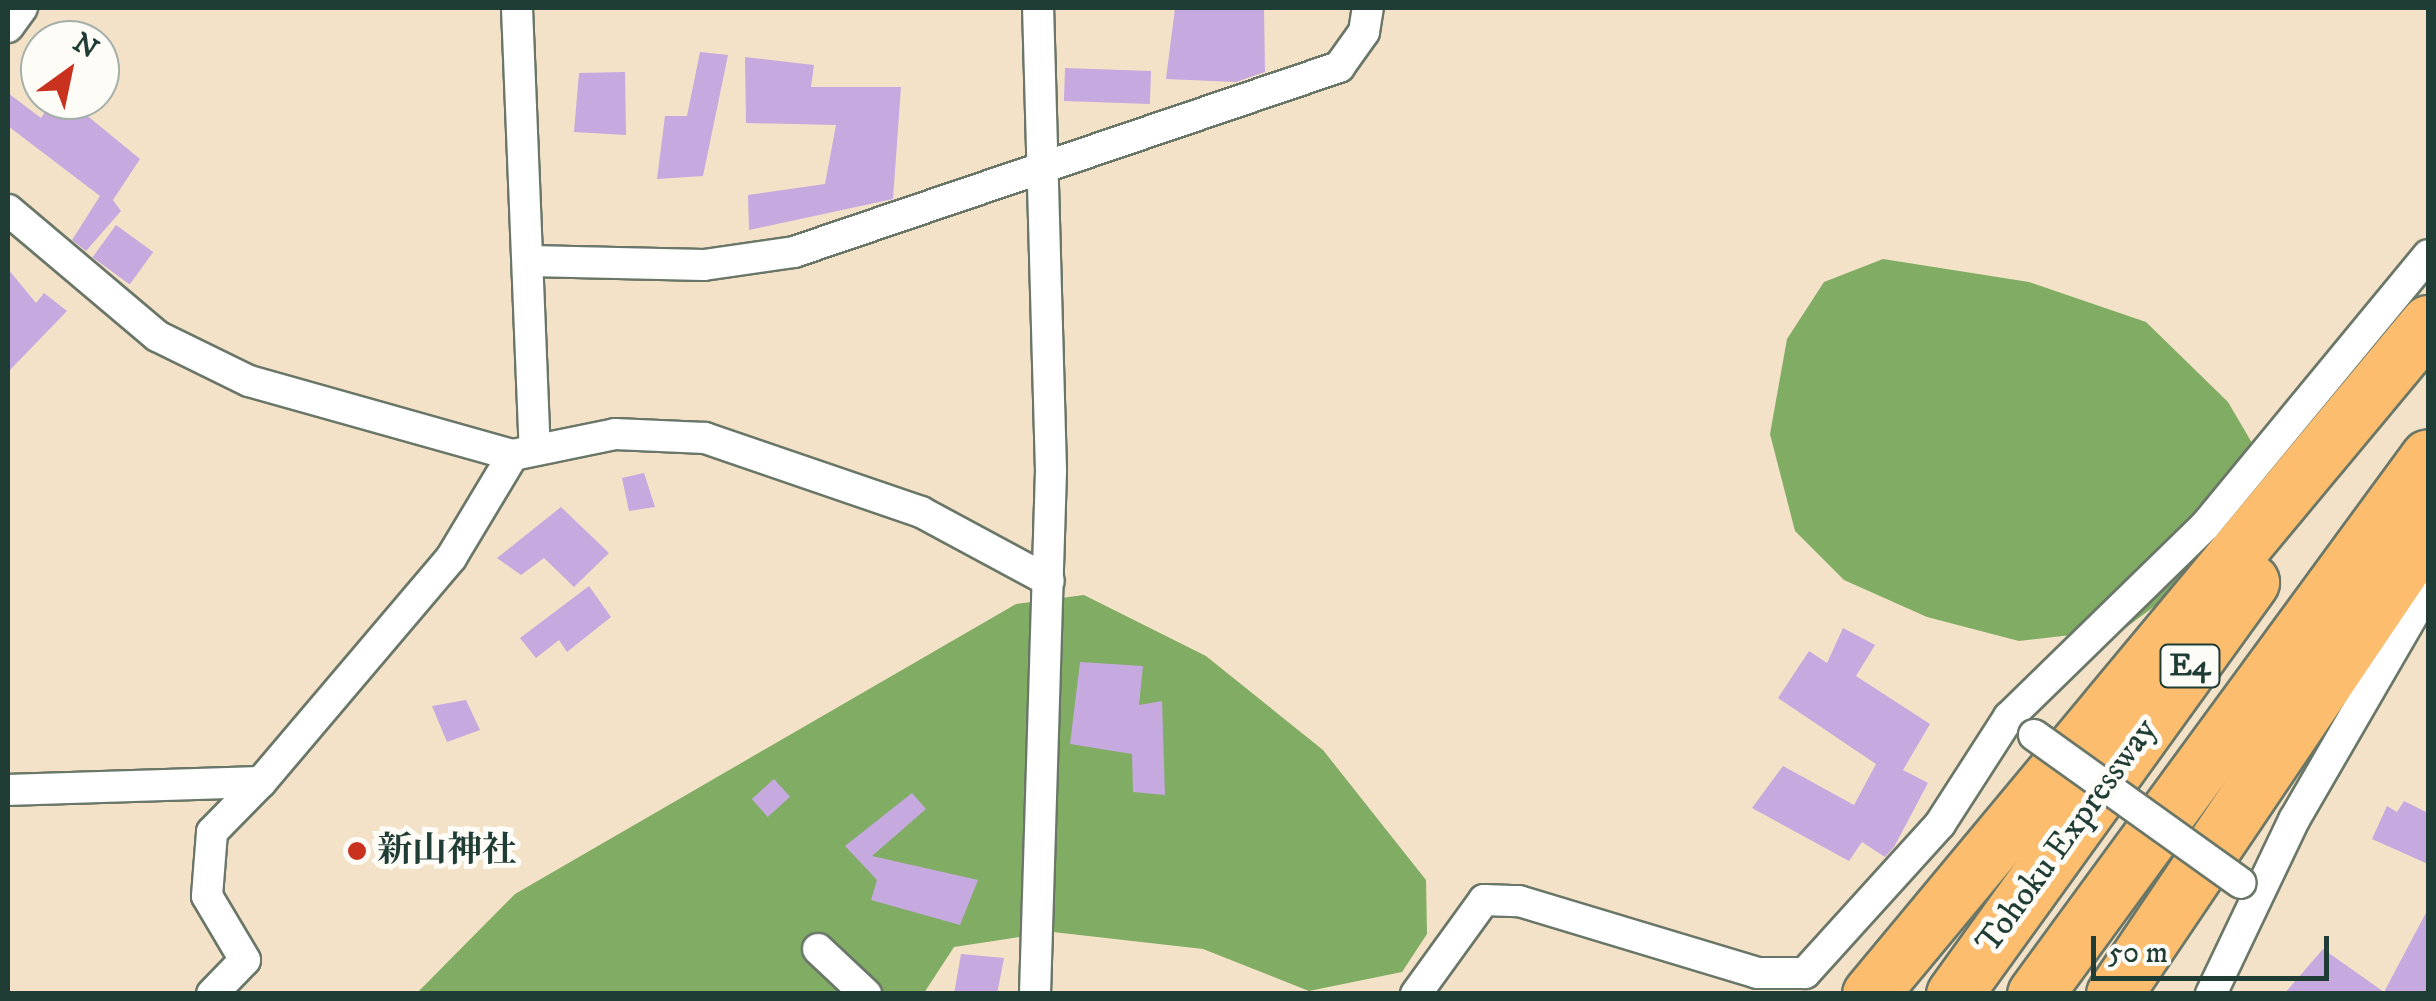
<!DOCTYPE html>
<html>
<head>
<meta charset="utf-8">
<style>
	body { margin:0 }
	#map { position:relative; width:2436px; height:1001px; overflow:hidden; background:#f4e2c8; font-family:"IM FELL DW Pica","Noto Serif JP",serif }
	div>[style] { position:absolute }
	.forest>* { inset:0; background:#80ac64 }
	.building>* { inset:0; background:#c5a9df; transform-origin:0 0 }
	.roads { filter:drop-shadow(2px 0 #6a7768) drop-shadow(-2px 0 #6a7768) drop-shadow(0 2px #6a7768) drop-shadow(0 -2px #6a7768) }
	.minor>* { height:30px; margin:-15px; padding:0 15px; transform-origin:15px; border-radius:15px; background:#fff }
	.motorway>* { height:55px; margin:-27.5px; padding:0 27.5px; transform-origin:27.5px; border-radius:27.5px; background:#fcbd6e }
	.bridges { filter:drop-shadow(2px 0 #6a7768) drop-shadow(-2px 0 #6a7768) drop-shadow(0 2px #6a7768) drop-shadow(0 -2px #6a7768) }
	.minor-bridge>* { height:30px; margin:-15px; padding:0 15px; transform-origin:15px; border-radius:15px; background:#fff }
	.dots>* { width:28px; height:28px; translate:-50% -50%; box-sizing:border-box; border:5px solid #fdfcf7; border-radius:50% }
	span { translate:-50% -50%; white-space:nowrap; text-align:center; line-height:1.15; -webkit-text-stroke:10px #fdfcf7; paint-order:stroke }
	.shield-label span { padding:2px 8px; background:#fdfcf7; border:2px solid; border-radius:8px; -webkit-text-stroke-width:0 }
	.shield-label { font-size:32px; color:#1f3d34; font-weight:700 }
	.street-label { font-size:35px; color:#1f3d34 }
	.poi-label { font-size:35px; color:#1f3d34; font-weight:700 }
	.left { translate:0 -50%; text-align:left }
	.frame { position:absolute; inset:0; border:10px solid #1f3d34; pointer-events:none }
	.north { position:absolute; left:20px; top:20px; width:100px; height:100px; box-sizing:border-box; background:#fdfcf7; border:2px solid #a4b0a9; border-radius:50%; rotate:33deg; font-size:28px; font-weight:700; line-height:40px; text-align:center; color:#1f3d34 }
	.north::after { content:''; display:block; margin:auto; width:35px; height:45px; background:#c8321e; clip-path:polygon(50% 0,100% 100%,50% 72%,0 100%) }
	.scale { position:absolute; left:2091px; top:936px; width:238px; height:45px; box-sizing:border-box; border:5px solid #1f3d34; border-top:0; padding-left:12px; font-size:30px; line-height:35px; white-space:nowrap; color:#1f3d34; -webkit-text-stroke:8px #fdfcf7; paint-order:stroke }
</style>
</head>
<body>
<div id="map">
	<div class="forest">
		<i style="clip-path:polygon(1883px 259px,2029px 282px,2146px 322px,2228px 402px,2262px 460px,2195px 576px,2124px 629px,2019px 641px,1927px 617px,1844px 580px,1795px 531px,1770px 434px,1787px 339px,1824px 282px)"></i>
		<i style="clip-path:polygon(1084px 595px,1206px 656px,1323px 750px,1426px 880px,1427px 934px,1402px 972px,1309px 991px,1203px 949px,1053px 932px,954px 947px,924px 993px,416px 994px,515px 894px,1016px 604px)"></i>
	</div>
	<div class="building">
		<i style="clip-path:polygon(1175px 8px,1264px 8px,1265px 72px,1236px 82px,1166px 79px)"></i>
		<i style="clip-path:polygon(700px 52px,728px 55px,703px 176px,657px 179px,665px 116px,687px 116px)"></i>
		<i style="clip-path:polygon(745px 57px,814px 65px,811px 87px,901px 87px,893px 199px,749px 230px,748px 195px,825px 184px,836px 125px,746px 123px)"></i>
		<i style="left:1151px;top:71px;width:33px;height:86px;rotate:92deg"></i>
		<i style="clip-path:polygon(625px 72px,626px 135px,574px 132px,579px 73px)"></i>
		<i style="clip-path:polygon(8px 93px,41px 118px,53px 100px,68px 100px,140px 159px,113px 200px,121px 211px,86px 251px,72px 240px,100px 196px,8px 126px)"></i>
		<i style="left:116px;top:225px;width:46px;height:40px;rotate:36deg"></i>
		<i style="clip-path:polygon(8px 269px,36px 303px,44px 293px,67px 311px,8px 372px)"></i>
		<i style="clip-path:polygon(644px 473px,655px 507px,629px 511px,622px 478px)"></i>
		<i style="clip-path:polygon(561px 507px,609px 553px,574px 587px,544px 558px,521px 575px,497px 558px)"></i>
		<i style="clip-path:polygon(589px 586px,611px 617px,567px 652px,559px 640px,536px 658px,520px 638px)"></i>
		<i style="clip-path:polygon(1843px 628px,1875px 645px,1856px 676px,1930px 724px,1903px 770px,1928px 783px,1894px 847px,1885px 857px,1862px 842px,1849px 861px,1752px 808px,1783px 766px,1854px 805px,1876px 764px,1778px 698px,1809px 651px,1827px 663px)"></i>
		<i style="clip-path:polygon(1080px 662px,1143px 666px,1139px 705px,1162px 701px,1165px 795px,1133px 792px,1132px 754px,1070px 744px)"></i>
		<i style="clip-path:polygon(466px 700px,480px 730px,447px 742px,432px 706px)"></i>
		<i style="left:774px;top:779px;width:24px;height:30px;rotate:48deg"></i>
		<i style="clip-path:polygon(912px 793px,926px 809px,872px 856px,978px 880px,960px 925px,871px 900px,877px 880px,845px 846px)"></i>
		<i style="clip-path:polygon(2404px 801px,2428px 813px,2428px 864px,2372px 839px,2387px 806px,2397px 812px)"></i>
		<i style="clip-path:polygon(2428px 909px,2428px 994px,2284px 994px,2323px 949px,2384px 992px)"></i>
		<i style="clip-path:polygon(961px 954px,1004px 958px,997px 994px,954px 994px)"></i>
	</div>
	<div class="roads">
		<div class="minor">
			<i style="left:517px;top:8px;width:442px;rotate:87.7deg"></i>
			<i style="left:8px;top:27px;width:24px;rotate:-54deg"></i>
			<i style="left:8px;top:210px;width:195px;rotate:40.2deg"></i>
			<i style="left:157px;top:336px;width:102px;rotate:26.1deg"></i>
			<i style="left:249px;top:381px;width:274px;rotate:15.7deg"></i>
			<i style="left:513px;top:455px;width:104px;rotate:-11.6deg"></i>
			<i style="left:615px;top:434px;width:90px;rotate:2.5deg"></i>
			<i style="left:705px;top:438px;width:228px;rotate:18.9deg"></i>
			<i style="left:921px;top:512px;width:145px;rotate:28.3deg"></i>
			<i style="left:530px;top:261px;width:174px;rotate:1.3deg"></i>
			<i style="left:704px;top:265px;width:91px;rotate:-8.2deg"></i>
			<i style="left:794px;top:252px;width:576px;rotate:-18.75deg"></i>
			<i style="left:1339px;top:67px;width:43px;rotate:-54.5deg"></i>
			<i style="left:1364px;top:32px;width:24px;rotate:-81deg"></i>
			<i style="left:8px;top:790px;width:253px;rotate:-1.8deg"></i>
			<i style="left:261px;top:782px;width:294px;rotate:-49.7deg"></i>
			<i style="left:451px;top:558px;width:120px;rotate:-59deg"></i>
			<i style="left:818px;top:949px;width:66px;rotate:43.2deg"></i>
			<i style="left:212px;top:994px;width:47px;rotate:-45.9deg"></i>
			<i style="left:245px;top:960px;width:74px;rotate:-120.7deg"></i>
			<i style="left:207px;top:896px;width:64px;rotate:-85.5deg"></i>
			<i style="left:212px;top:832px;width:70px;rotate:-45.6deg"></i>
			<i style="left:1035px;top:994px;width:523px;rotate:-88.25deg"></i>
			<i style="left:1051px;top:471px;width:463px;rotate:-91.6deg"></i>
			<i style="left:1416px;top:994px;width:116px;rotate:-54.1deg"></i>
			<i style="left:1484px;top:900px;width:35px;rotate:2deg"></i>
			<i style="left:1519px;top:901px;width:249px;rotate:16.8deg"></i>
			<i style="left:1757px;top:973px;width:48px"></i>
			<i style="left:1805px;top:973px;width:201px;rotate:-47.8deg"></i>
			<i style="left:1940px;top:824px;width:127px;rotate:-57.2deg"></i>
			<i style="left:2009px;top:717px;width:274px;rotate:-44.3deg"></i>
			<i style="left:2205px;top:526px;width:351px;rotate:-50.5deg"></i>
			<i style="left:2211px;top:994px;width:193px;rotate:-64.5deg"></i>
			<i style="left:2294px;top:820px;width:267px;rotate:-59.9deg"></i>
		</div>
		<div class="motorway">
			<i style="left:1870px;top:994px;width:873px;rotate:-50.25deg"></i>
			<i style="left:1954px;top:994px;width:508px;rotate:-54.21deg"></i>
			<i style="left:2035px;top:994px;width:665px;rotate:-53.8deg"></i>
			<i style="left:2114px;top:994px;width:561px;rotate:-55.97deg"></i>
		</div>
	</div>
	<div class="bridges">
		<div class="minor-bridge">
			<i style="left:2034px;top:735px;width:254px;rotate:35.6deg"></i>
		</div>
	</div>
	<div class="dots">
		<i style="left:357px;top:851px;background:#c8321e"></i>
	</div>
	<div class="shield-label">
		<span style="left:2190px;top:666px">E4</span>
	</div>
	<div class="street-label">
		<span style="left:2067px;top:836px;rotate:-54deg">Tohoku Expressway</span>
	</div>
	<div class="poi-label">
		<span class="left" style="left:377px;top:851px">新山神社</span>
	</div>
	<div class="frame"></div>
	<div class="north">N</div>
	<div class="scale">50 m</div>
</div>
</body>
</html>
